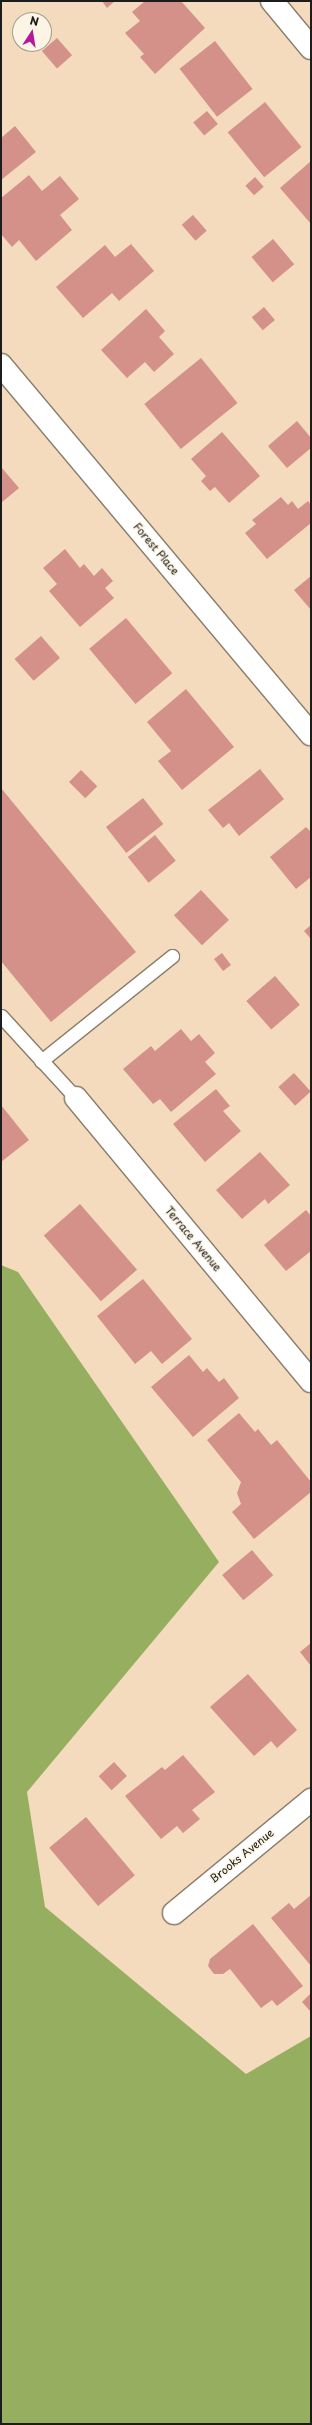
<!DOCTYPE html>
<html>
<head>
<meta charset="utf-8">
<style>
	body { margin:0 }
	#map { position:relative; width:312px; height:2425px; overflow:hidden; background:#f4dbbd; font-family:"Playpen Sans",sans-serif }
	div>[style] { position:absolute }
	.forest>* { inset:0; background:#96ae5f }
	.building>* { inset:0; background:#d3918a; transform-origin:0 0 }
	.roads { filter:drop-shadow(1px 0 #887c6c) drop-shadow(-1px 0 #887c6c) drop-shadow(0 1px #887c6c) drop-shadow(0 -1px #887c6c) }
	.service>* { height:13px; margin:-6.5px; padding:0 6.5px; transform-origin:6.5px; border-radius:6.5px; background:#fff }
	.minor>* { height:22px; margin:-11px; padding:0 11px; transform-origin:11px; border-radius:11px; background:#fff }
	span { translate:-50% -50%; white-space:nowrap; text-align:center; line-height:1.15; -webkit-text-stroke:3px #fcf5e5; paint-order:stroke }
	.street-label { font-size:11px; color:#1c1c1c }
	.frame { position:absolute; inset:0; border:2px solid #1c1c1c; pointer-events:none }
	.north { position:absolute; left:12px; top:12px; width:40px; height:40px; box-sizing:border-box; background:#fcf5e5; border:1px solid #a29e95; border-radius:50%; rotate:12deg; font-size:11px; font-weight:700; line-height:16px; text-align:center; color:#1c1c1c }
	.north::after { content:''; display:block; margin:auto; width:14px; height:18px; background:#b5179e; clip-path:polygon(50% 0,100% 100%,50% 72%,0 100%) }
</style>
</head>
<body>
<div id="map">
	<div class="forest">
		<i style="clip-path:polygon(1px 1265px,18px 1272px,219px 1562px,27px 1792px,45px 1907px,246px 2074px,311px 2036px,311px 2424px,1px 2424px)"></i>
	</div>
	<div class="building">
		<i style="clip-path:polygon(102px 1px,115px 1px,107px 8px)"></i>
		<i style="clip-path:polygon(145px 1px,181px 1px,205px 28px,155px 74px,140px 57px,144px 54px,125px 33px,140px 21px,132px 12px)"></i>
		<i style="clip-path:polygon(44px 26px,52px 35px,44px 42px)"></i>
		<i style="left:57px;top:38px;width:23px;height:20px;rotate:49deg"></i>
		<i style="left:215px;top:41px;width:61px;height:45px;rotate:52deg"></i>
		<i style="left:265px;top:102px;width:58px;height:48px;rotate:51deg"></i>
		<i style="left:207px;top:111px;width:17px;height:18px;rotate:50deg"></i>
		<i style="clip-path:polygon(15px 126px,36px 152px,1px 180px,1px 138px)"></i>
		<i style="clip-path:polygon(311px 161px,311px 224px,280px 188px)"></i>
		<i style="clip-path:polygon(29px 175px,42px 191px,60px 176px,79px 199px,60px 215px,72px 230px,36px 261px,19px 240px,12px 247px,1px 234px,1px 198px)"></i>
		<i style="left:255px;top:177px;width:13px;height:13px;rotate:48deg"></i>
		<i style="left:193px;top:215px;width:21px;height:15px;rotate:49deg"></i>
		<i style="left:273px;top:239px;width:33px;height:28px;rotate:50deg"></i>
		<i style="clip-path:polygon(131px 244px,154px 271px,119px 301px,112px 293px,83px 318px,56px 287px,105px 245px,115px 257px)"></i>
		<i style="left:264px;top:307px;width:17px;height:16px;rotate:50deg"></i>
		<i style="clip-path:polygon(146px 309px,165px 331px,159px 337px,174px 354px,154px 372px,145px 362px,127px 378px,101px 350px)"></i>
		<i style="left:201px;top:358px;width:58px;height:73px;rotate:51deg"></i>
		<i style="clip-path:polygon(297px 421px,311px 438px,311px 448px,287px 468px,268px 446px)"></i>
		<i style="clip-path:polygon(222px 432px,260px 476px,229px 503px,215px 487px,210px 491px,201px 481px,206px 476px,191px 459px)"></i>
		<i style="clip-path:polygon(1px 467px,19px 488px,1px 503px)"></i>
		<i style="clip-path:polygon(281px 497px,288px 505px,292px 501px,298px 509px,308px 501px,311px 505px,311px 523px,267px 559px,245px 533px,256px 524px,252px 520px)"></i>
		<i style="clip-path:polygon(65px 549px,80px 568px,84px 564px,94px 576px,102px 568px,113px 581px,105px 588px,114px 598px,80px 627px,49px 591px,57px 584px,43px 568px)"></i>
		<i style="clip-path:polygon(311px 576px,311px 610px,294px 590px)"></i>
		<i style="left:126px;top:618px;width:72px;height:48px;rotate:50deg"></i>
		<i style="left:41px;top:636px;width:29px;height:35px;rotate:49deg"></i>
		<i style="clip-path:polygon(186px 689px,234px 747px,182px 790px,158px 761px,171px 751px,147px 722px)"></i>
		<i style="clip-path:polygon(260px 769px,284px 799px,239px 836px,229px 823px,223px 828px,208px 810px)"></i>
		<i style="left:81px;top:770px;width:23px;height:17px;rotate:45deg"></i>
		<i style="clip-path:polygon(1px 788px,136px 952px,51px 1022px,1px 961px)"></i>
		<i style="left:143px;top:798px;width:33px;height:47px;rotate:52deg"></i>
		<i style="clip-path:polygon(306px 827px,311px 832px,311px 877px,296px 889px,270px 857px)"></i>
		<i style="left:155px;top:835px;width:33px;height:35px;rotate:51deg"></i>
		<i style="left:201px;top:890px;width:41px;height:37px;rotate:47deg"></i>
		<i style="clip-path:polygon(311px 925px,311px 939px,304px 931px)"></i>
		<i style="left:222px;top:953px;width:15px;height:10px;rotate:53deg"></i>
		<i style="left:275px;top:976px;width:38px;height:38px;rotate:49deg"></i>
		<i style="clip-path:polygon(181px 1029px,191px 1041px,199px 1034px,215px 1053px,205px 1062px,216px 1074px,171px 1112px,160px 1099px,153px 1104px,123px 1069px,151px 1046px,155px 1051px)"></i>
		<i style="left:294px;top:1073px;width:25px;height:21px;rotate:48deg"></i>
		<i style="clip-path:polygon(216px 1089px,230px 1106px,223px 1111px,241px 1131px,205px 1162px,173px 1124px)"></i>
		<i style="clip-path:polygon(1px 1105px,29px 1140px,1px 1162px)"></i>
		<i style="clip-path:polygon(260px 1152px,290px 1185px,268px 1204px,265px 1199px,242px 1219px,216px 1190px)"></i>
		<i style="left:80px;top:1204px;width:87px;height:48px;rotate:49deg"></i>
		<i style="clip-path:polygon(306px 1210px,311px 1216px,311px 1251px,286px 1271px,264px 1245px)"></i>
		<i style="clip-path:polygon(143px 1279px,192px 1339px,162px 1364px,151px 1351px,135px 1364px,97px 1316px)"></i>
		<i style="clip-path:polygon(189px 1355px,203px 1372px,207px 1368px,219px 1382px,224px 1378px,239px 1398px,193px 1437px,151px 1387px)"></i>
		<i style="clip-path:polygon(239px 1413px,255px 1432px,258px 1429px,271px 1445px,277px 1440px,311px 1482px,311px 1492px,254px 1539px,232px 1512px,241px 1504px,237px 1493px,241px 1482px,207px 1440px)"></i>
		<i style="left:252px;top:1550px;width:33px;height:39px;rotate:50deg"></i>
		<i style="clip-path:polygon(311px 1643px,311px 1666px,300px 1652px)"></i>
		<i style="clip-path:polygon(248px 1674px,297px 1730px,277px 1748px,271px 1741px,254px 1756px,210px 1707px)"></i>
		<i style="clip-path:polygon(183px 1755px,215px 1792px,192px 1810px,200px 1819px,183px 1833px,177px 1826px,161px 1839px,125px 1796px,162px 1767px,165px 1770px)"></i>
		<i style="left:114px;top:1762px;width:19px;height:21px;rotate:47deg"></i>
		<i style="left:86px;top:1817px;width:76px;height:48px;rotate:50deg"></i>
		<i style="clip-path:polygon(311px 1895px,311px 1966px,271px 1918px,289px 1903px,294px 1909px)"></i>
		<i style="clip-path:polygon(253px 1924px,303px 1986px,277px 2006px,272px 2000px,261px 2008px,230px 1969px,223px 1974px,214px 1974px,208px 1966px,210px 1959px)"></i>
		<i style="clip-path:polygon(311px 1993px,311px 2012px,302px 2002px)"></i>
	</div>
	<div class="roads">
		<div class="service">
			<i style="left:1px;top:1016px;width:111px;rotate:47.6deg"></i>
			<i style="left:41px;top:1061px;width:168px;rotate:-38.7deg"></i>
		</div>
		<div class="minor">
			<i style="left:272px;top:1px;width:61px;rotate:50.3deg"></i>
			<i style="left:1px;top:365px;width:482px;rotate:50deg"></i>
			<i style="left:76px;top:1098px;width:368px;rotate:50.3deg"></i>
			<i style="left:174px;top:1913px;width:178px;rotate:-39.5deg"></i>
		</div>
	</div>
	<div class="street-label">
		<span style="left:156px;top:549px;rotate:50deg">Forest Place</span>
		<span style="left:193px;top:1239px;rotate:50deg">Terrace Avenue</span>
		<span style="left:242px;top:1856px;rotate:-39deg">Brooks Avenue</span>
	</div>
	<div class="frame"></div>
	<div class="north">N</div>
</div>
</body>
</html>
